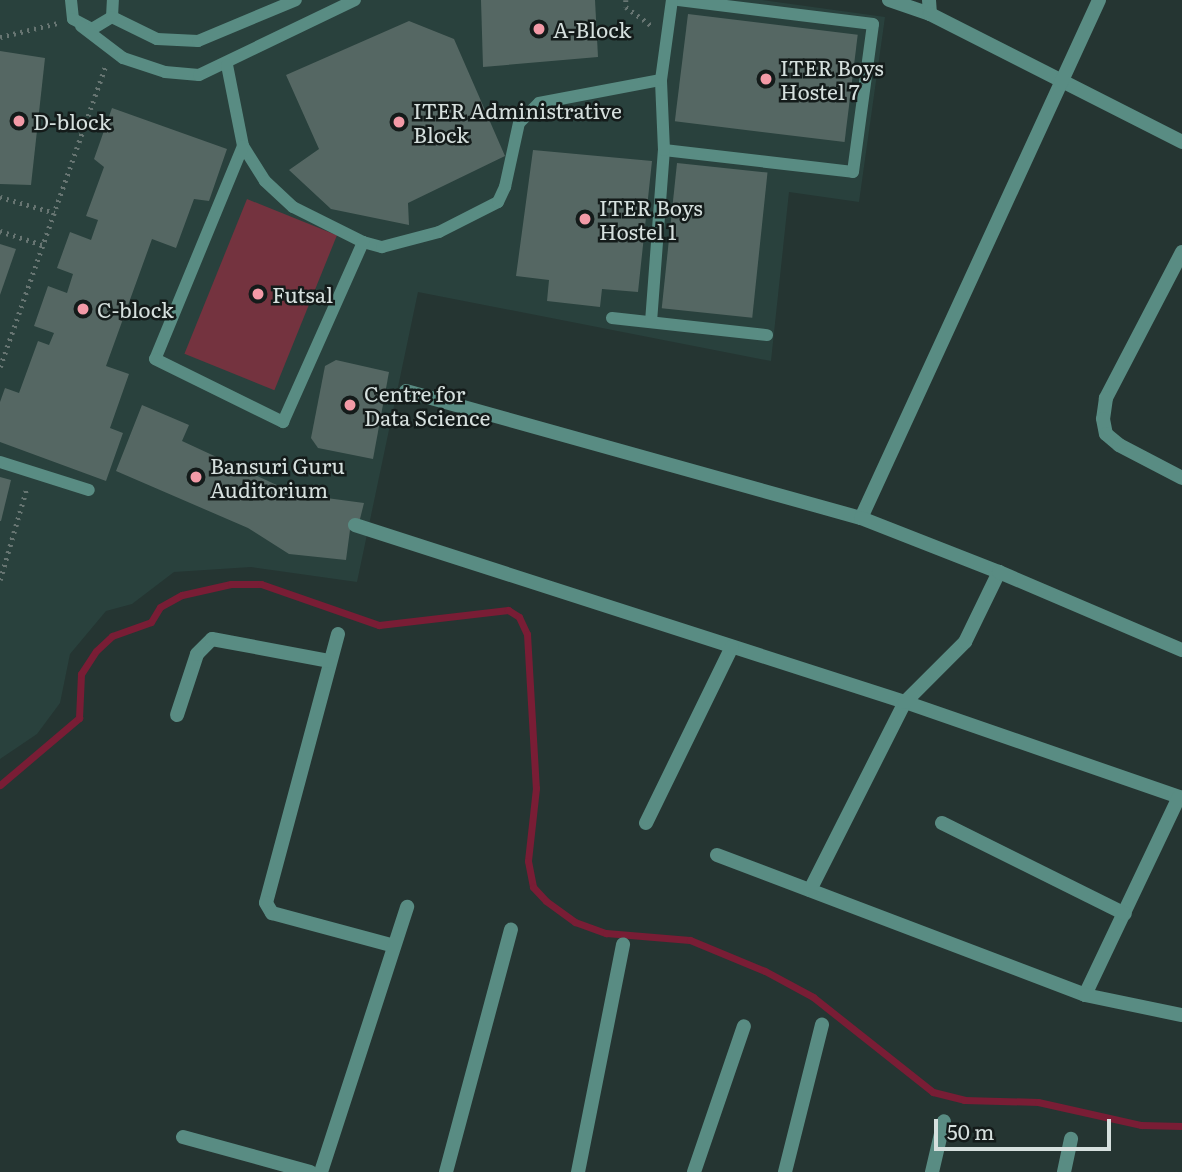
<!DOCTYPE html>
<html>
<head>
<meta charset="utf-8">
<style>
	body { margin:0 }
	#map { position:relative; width:1182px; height:1172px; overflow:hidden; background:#253532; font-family:Literata,serif }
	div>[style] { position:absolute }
	.built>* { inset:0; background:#29413d }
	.green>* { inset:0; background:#74333f; transform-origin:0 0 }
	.stream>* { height:7px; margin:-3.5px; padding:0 3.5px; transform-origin:3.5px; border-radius:3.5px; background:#791d35 }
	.building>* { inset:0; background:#556763; transform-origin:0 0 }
	.path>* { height:4.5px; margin-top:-2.25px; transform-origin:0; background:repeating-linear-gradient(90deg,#677572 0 2px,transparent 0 7px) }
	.lane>* { height:12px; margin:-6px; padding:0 6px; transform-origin:6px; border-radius:6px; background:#598c83 }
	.street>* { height:14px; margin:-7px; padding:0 7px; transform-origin:7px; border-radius:7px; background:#598c83 }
	.dots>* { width:19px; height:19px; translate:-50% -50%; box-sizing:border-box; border:4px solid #141b1a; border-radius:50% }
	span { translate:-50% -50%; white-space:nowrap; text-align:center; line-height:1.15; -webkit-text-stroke:5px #141b1a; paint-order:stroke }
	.poi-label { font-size:21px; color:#d6e0de }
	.left { translate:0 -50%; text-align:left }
	.scale { position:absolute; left:934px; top:1119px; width:177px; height:32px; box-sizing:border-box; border:4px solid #d6e0de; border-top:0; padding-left:9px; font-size:21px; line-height:24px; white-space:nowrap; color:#d6e0de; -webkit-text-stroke:5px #141b1a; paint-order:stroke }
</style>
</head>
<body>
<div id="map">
	<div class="built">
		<i style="clip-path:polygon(0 0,762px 0,885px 17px,859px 202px,789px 192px,771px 361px,418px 292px,357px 582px,251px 567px,174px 572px,132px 604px,106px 611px,70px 654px,60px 703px,37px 734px,0 759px)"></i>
	</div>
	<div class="green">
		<i style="left:247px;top:199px;width:97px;height:167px;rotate:22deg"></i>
	</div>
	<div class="stream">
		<i style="left:0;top:785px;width:104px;rotate:-40.3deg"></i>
		<i style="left:79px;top:718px;width:44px;rotate:-87.4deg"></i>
		<i style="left:81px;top:674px;width:27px;rotate:-57deg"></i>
		<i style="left:96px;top:651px;width:22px;rotate:-43deg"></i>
		<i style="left:112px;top:636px;width:41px;rotate:-19.7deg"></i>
		<i style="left:151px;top:622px;width:17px;rotate:-59deg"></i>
		<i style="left:160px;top:607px;width:25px;rotate:-29deg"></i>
		<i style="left:182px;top:595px;width:50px;rotate:-12.7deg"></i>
		<i style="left:231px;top:584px;width:30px"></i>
		<i style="left:261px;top:584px;width:125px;rotate:19.2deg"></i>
		<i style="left:379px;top:625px;width:130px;rotate:-6.6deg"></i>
		<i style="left:508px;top:610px;width:13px;rotate:32deg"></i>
		<i style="left:519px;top:617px;width:19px;rotate:65deg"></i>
		<i style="left:527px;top:634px;width:154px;rotate:86.7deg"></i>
		<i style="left:536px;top:788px;width:73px;rotate:96.3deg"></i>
		<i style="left:528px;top:861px;width:26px;rotate:79deg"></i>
		<i style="left:533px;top:887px;width:19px;rotate:47deg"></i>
		<i style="left:546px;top:901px;width:36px;rotate:36deg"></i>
		<i style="left:575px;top:922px;width:33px;rotate:20deg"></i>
		<i style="left:606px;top:933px;width:84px;rotate:4.8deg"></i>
		<i style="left:690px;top:940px;width:81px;rotate:22.5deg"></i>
		<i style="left:765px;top:971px;width:55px;rotate:28.4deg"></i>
		<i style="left:813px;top:997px;width:153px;rotate:38.4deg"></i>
		<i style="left:933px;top:1092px;width:32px;rotate:14deg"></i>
		<i style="left:964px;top:1100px;width:74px;rotate:1.5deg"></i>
		<i style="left:1038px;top:1102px;width:106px;rotate:12.6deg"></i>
		<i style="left:1141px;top:1125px;width:41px;rotate:1.4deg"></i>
	</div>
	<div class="building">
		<i style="clip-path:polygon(481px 0,595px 0,598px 57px,483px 67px)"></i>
		<i style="left:688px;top:14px;width:171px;height:108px;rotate:7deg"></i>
		<i style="clip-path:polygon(409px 21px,454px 39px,505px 156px,408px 203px,409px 225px,331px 209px,289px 170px,319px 149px,286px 75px)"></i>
		<i style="clip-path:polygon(0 51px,45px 58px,31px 185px,0 184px)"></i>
		<i style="clip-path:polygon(112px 108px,227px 149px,209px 201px,194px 199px,176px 248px,152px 239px,106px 366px,129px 374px,110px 428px,123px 433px,106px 481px,0 442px,0 402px,5px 388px,19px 393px,38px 341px,49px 345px,54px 333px,34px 326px,48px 286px,67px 293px,73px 274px,57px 268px,70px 232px,91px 240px,98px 220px,86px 216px,104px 167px,94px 159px)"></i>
		<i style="clip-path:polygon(533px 150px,652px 161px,638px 292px,602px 289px,600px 307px,547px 301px,549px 280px,516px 276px)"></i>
		<i style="left:677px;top:163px;width:91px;height:146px;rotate:6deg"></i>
		<i style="clip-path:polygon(0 244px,16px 249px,0 295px)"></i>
		<i style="clip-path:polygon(336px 360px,389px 372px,373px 459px,318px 448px,311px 438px,325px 366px)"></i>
		<i style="clip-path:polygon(142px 405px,189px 425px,182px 441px,294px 493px,294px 488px,319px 490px,319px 497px,364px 503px,357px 531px,350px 530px,346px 560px,289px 554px,248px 528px,116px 471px)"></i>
		<i style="clip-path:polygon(0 477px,11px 480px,1px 521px,0 521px)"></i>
	</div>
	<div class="path">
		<i style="left:626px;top:0;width:7px;rotate:90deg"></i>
		<i style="left:626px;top:7px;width:31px;rotate:36deg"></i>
		<i style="left:0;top:37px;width:60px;rotate:-13.6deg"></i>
		<i style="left:0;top:197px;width:57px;rotate:16.2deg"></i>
		<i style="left:0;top:231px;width:45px;rotate:18deg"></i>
		<i style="left:0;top:367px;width:321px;rotate:-70.7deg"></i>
		<i style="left:0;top:580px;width:97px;rotate:-73.8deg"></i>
	</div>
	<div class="lane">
		<i style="left:71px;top:0;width:19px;rotate:84deg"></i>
		<i style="left:73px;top:19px;width:21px;rotate:28deg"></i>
		<i style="left:92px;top:29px;width:23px;rotate:-31deg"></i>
		<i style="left:112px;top:17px;width:17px;rotate:-87deg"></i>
		<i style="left:112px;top:17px;width:50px;rotate:26.1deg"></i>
		<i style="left:157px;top:39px;width:41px;rotate:2.8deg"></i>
		<i style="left:198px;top:41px;width:106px;rotate:-22.7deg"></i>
		<i style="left:81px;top:26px;width:53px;rotate:37.3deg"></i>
		<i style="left:123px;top:58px;width:44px;rotate:18.4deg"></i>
		<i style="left:165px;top:72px;width:34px;rotate:5deg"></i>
		<i style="left:199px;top:75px;width:173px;rotate:-25.7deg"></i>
		<i style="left:227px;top:65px;width:83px;rotate:78.8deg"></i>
		<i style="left:243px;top:146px;width:41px;rotate:57.8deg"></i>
		<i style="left:265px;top:181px;width:38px;rotate:43deg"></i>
		<i style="left:293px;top:207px;width:78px;rotate:26.6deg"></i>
		<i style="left:363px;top:242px;width:20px;rotate:15deg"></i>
		<i style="left:382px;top:247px;width:59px;rotate:-14.7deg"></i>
		<i style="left:439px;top:232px;width:66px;rotate:-27deg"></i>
		<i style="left:498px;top:202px;width:17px;rotate:-65deg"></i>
		<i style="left:505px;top:187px;width:66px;rotate:-77.7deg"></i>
		<i style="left:519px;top:123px;width:28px;rotate:-45deg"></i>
		<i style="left:539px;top:103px;width:124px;rotate:-10.7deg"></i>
		<i style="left:243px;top:146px;width:230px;rotate:112.4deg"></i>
		<i style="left:155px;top:359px;width:143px;rotate:26.2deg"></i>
		<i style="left:283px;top:422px;width:197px;rotate:-66deg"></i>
		<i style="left:664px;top:150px;width:190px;rotate:6.6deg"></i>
		<i style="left:853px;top:172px;width:149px;rotate:-82.3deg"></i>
		<i style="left:873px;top:24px;width:196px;rotate:-173deg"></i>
		<i style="left:612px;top:318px;width:156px;rotate:6.3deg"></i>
		<i style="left:651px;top:322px;width:172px;rotate:-85.7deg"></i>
		<i style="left:664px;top:150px;width:70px;rotate:-92.5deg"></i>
		<i style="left:661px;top:80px;width:81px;rotate:-82.2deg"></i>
		<i style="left:0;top:462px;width:93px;rotate:17.5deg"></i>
	</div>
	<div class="street">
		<i style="left:889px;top:0;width:43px;rotate:18.9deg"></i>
		<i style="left:929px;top:0;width:14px;rotate:86deg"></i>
		<i style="left:930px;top:14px;width:283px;rotate:26.9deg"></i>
		<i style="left:1182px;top:252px;width:165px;rotate:117.5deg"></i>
		<i style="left:1106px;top:398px;width:21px;rotate:98deg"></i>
		<i style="left:1103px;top:419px;width:15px;rotate:79deg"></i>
		<i style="left:1106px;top:434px;width:17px;rotate:40deg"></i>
		<i style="left:1119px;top:445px;width:71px;rotate:27.6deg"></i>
		<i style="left:406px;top:391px;width:472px;rotate:15.6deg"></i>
		<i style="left:861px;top:518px;width:570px;rotate:-65.32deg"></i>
		<i style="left:861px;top:518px;width:148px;rotate:21.4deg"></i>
		<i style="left:355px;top:525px;width:578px;rotate:17.84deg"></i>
		<i style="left:905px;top:702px;width:290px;rotate:19.1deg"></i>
		<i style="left:1179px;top:797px;width:219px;rotate:115.4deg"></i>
		<i style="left:338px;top:634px;width:278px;rotate:105deg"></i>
		<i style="left:266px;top:903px;width:12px;rotate:59deg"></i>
		<i style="left:272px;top:913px;width:126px;rotate:15.1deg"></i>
		<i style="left:177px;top:715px;width:64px;rotate:-71.8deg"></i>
		<i style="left:197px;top:654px;width:21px;rotate:-45deg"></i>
		<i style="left:212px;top:639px;width:120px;rotate:10.6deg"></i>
		<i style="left:646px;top:823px;width:196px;rotate:-64deg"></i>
		<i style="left:942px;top:823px;width:204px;rotate:26.4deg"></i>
		<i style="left:717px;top:855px;width:394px;rotate:20.8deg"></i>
		<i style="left:1085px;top:995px;width:99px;rotate:11.7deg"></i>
		<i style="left:810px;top:890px;width:211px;rotate:-63.2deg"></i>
		<i style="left:905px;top:702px;width:85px;rotate:-45deg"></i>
		<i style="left:965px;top:642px;width:78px;rotate:-64.1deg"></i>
		<i style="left:999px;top:572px;width:199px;rotate:23.1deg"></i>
		<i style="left:183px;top:1137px;width:132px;rotate:15.4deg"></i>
		<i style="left:321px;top:1172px;width:279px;rotate:-72deg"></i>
		<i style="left:446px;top:1172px;width:251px;rotate:-75deg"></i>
		<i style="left:578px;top:1172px;width:232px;rotate:-78.8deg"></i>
		<i style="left:694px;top:1172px;width:154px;rotate:-71.1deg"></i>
		<i style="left:785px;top:1172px;width:152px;rotate:-75.9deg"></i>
		<i style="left:932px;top:1172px;width:52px;rotate:-76.8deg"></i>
		<i style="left:1064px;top:1172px;width:34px;rotate:-78deg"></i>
	</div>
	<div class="dots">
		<i style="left:539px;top:29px;background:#f39aa7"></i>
		<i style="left:766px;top:79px;background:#f39aa7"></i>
		<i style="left:19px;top:121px;background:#f39aa7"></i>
		<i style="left:399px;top:122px;background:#f39aa7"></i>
		<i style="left:585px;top:219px;background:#f39aa7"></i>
		<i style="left:258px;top:294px;background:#f39aa7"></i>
		<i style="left:83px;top:309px;background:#f39aa7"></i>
		<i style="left:350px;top:405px;background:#f39aa7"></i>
		<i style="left:196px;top:477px;background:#f39aa7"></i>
	</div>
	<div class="poi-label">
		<span class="left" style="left:553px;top:29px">A-Block</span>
		<span class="left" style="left:780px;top:79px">ITER Boys<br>Hostel 7</span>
		<span class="left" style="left:413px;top:122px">ITER Administrative<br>Block</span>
		<span class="left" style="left:33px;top:121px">D-block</span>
		<span class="left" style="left:599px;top:219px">ITER Boys<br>Hostel 1</span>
		<span class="left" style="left:272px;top:294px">Futsal</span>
		<span class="left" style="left:97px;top:309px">C-block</span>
		<span class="left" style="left:364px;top:405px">Centre for<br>Data Science</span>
		<span class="left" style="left:210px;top:477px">Bansuri Guru<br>Auditorium</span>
	</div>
	<div class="scale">50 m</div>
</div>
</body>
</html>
